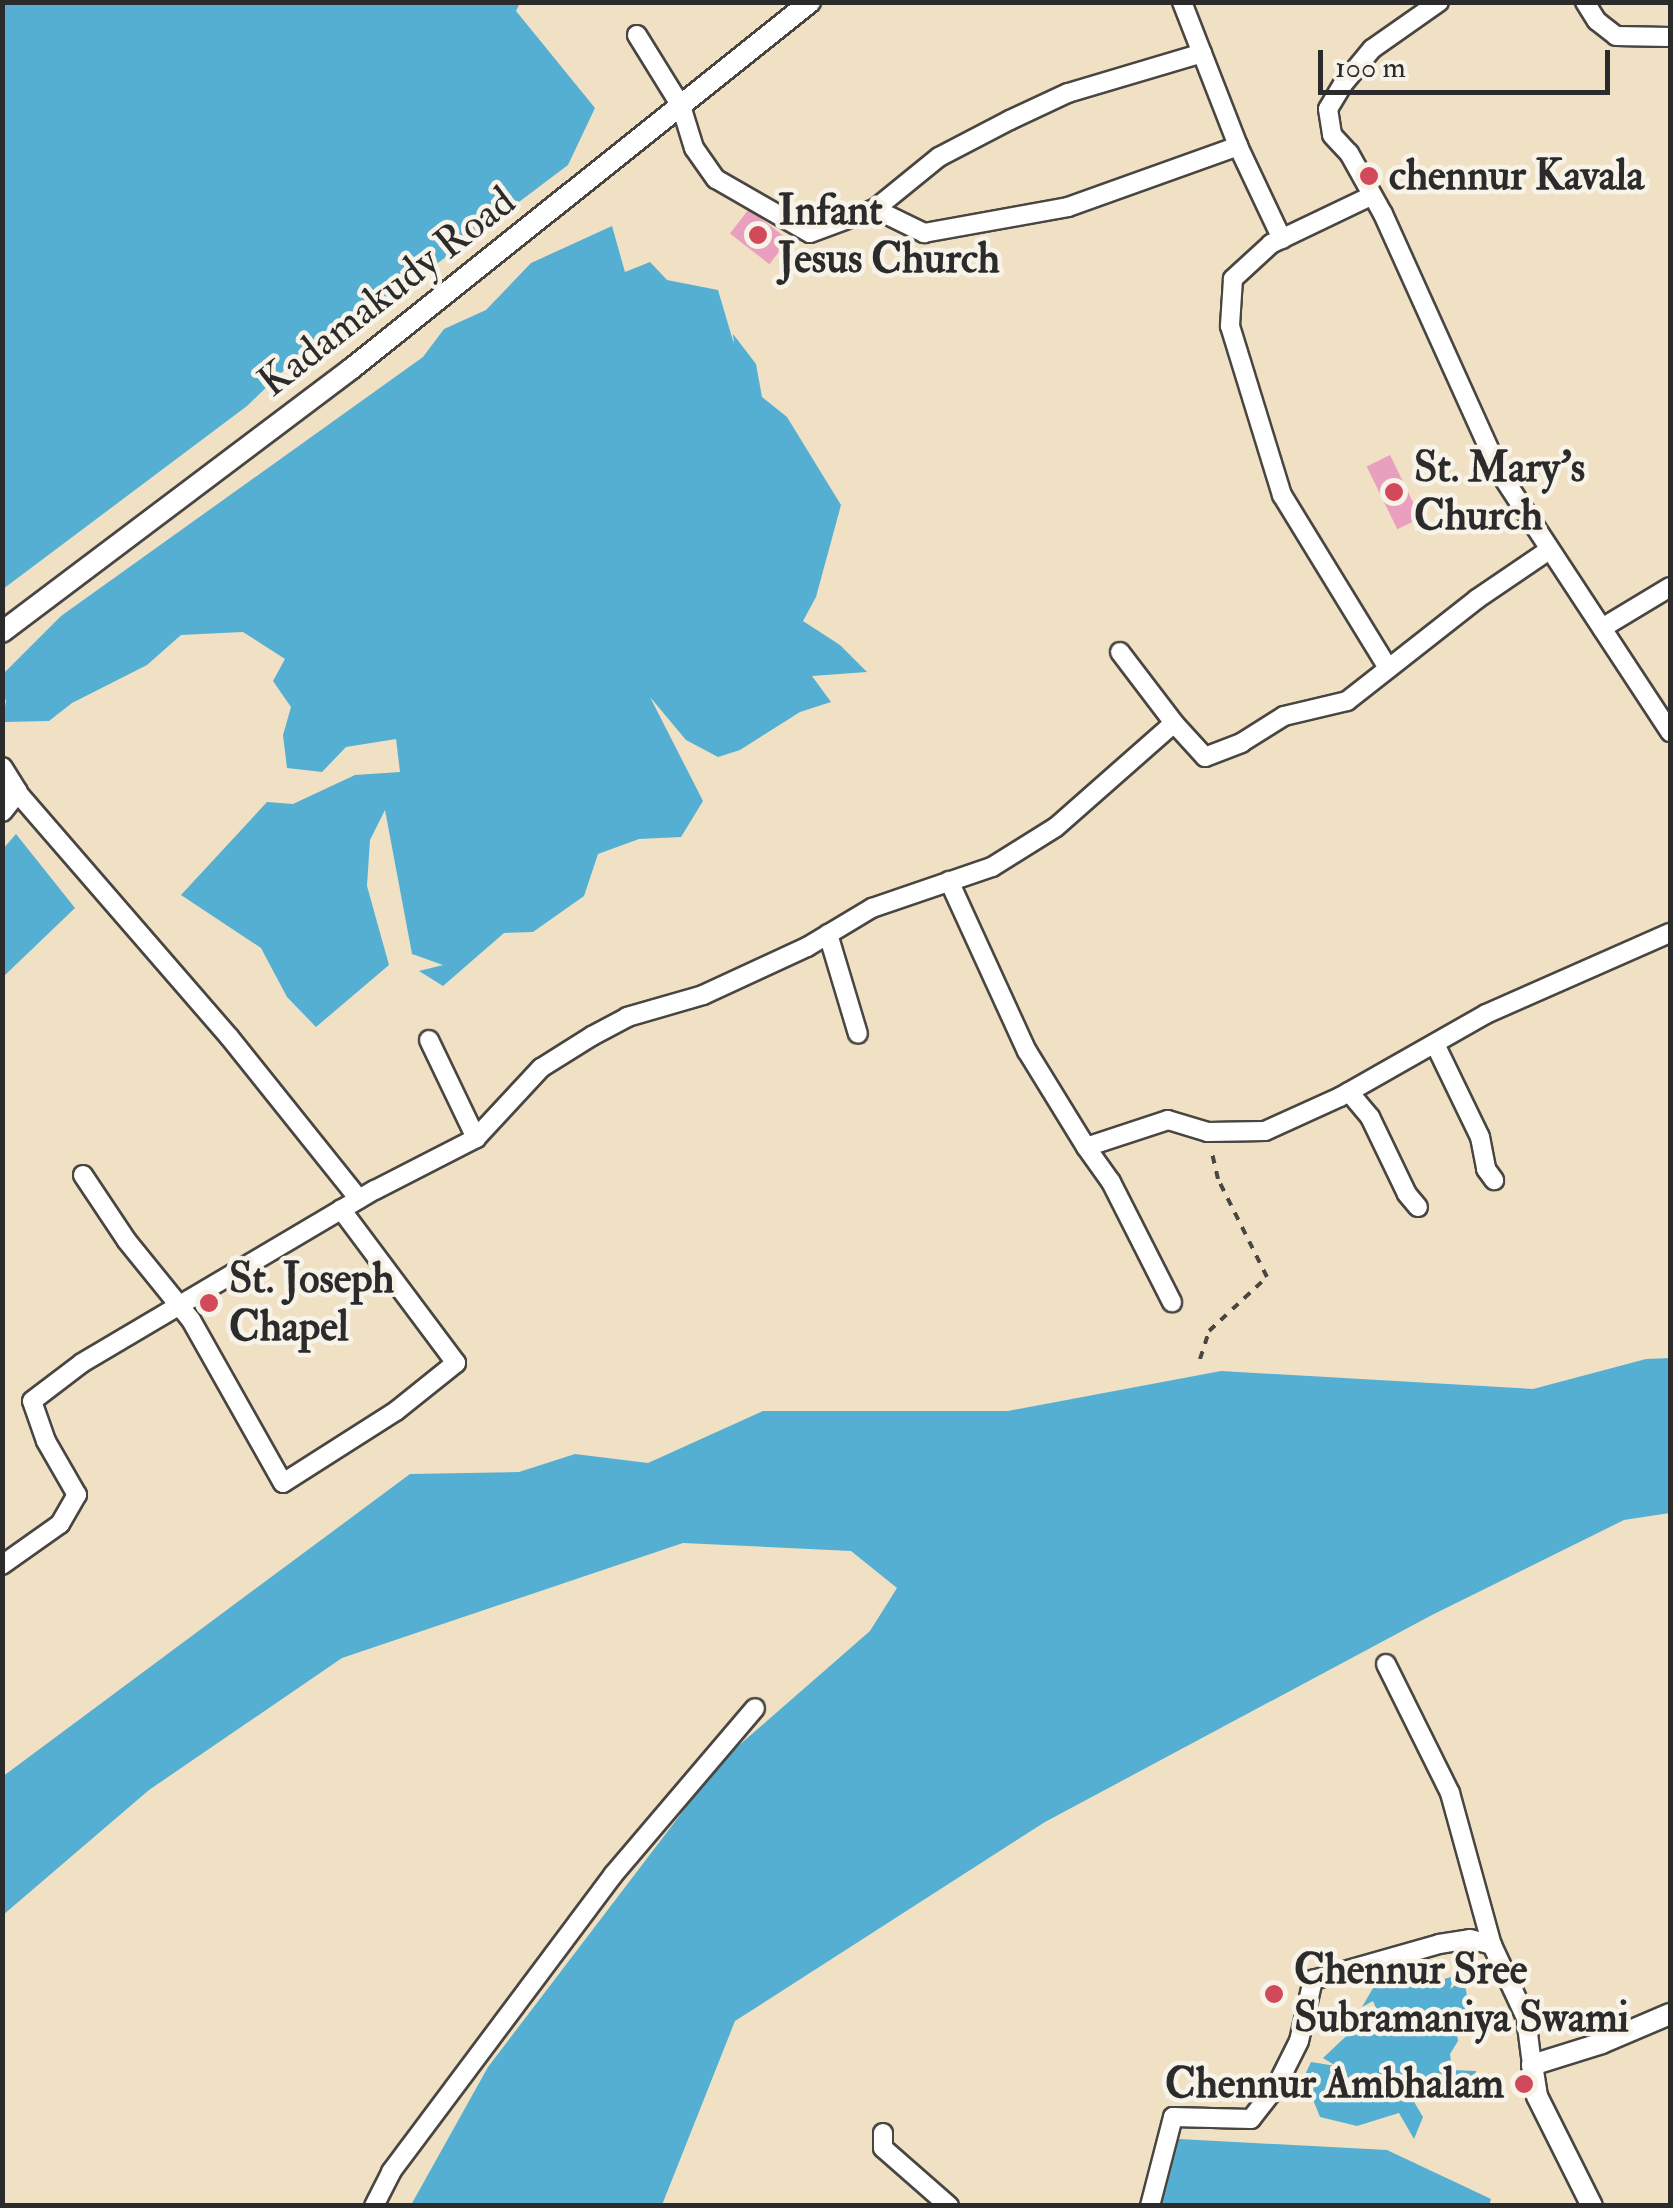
<!DOCTYPE html>
<html>
<head>
<meta charset="utf-8">
<style>
	body { margin:0 }
	#map { position:relative; width:1673px; height:2208px; overflow:hidden; background:#f0e1c4; font-family:"IM FELL Double Pica",serif }
	div>[style] { position:absolute }
	.water>* { inset:0; background:#55afd3 }
	.building>* { inset:0; background:#e9a0bf; transform-origin:0 0 }
	.path>* { height:4px; margin-top:-2px; transform-origin:0; background:repeating-linear-gradient(90deg,#494642 0 8px,transparent 0 16px) }
	.roads { filter:drop-shadow(2px 0 #494642) drop-shadow(-2px 0 #494642) drop-shadow(0 2px #494642) drop-shadow(0 -2px #494642) }
	.minor>* { height:18px; margin:-9px; padding:0 9px; transform-origin:9px; border-radius:9px; background:#fff }
	.tertiary>* { height:20px; margin:-10px; padding:0 10px; transform-origin:10px; border-radius:10px; background:#fff }
	.dots>* { width:28px; height:28px; translate:-50% -50%; box-sizing:border-box; border:5px solid #f7f3e8; border-radius:50% }
	span { translate:-50% -50%; white-space:nowrap; text-align:center; line-height:1.15; -webkit-text-stroke:9px #f7f3e8; paint-order:stroke }
	.poi-label { font-size:42px; color:#2b2b2b; font-weight:700 }
	.left { translate:0 -50%; text-align:left }
	.right { translate:-100% -50%; text-align:right }
	.street-label { font-size:42px; color:#2b2b2b }
	.frame { position:absolute; inset:0; border:5px solid #2b2b2b; pointer-events:none }
	.scale { position:absolute; left:1318px; top:50px; width:292px; height:45px; box-sizing:border-box; border:5px solid #2b2b2b; border-top:0; padding-left:12px; font-size:30px; line-height:35px; white-space:nowrap; color:#2b2b2b; -webkit-text-stroke:8px #f7f3e8; paint-order:stroke }
</style>
</head>
<body>
<div id="map">
	<div class="water">
		<i style="clip-path:polygon(3px 2px,520px 3px,516px 11px,595px 108px,568px 165px,341px 336px,305px 350px,247px 406px,3px 589px)"></i>
		<i style="clip-path:polygon(612px 226px,625px 272px,650px 262px,667px 280px,718px 290px,734px 344px,733px 334px,756px 364px,762px 397px,787px 417px,841px 505px,816px 597px,803px 621px,840px 645px,867px 672px,812px 676px,831px 702px,800px 712px,740px 750px,718px 757px,686px 740px,650px 697px,703px 801px,681px 837px,639px 839px,598px 854px,584px 896px,533px 932px,504px 933px,443px 986px,419px 971px,443px 965px,412px 954px,385px 810px,370px 840px,367px 886px,389px 965px,316px 1027px,287px 997px,261px 948px,181px 895px,267px 802px,293px 804px,355px 775px,400px 772px,396px 739px,346px 747px,322px 772px,287px 768px,283px 735px,291px 707px,273px 681px,285px 659px,243px 632px,181px 635px,147px 665px,72px 703px,49px 721px,3px 722px,6px 700px,3px 698px,3px 674px,61px 616px,423px 357px,444px 329px,486px 310px,531px 263px)"></i>
		<i style="clip-path:polygon(16px 834px,75px 908px,3px 977px,3px 849px)"></i>
		<i style="clip-path:polygon(1670px 1358px,1670px 1513px,1624px 1520px,1432px 1615px,1045px 1822px,735px 2021px,662px 2205px,411px 2205px,488px 2067px,722px 1760px,870px 1631px,897px 1588px,851px 1551px,683px 1543px,342px 1658px,149px 1790px,3px 1915px,2px 1777px,410px 1474px,519px 1472px,575px 1454px,648px 1463px,763px 1411px,1008px 1411px,1221px 1371px,1533px 1389px,1646px 1359px)"></i>
		<i style="clip-path:polygon(1438px 1972px,1435px 1982px,1454px 1976px,1450px 1989px,1464px 1979px,1470px 2013px,1454px 2009px,1458px 2041px,1450px 2054px,1452px 2070px,1476px 2071px,1474px 2086px,1445px 2096px,1407px 2076px,1397px 2078px,1418px 2092px,1410px 2095px,1423px 2117px,1414px 2139px,1399px 2113px,1357px 2126px,1320px 2117px,1304px 2077px,1311px 2062px,1336px 2066px,1323px 2058px,1376px 2008px,1373px 2001px,1362px 2007px,1380px 1976px)"></i>
		<i style="clip-path:polygon(1179px 2139px,1387px 2150px,1491px 2199px,1489px 2206px,1162px 2205px)"></i>
	</div>
	<div class="building">
		<i style="left:749px;top:209px;width:50px;height:31px;rotate:38deg"></i>
		<i style="left:1390px;top:455px;width:70px;height:26px;rotate:64deg"></i>
	</div>
	<div class="path">
		<i style="left:1200px;top:1359px;width:29px;rotate:-72deg"></i>
		<i style="left:1209px;top:1331px;width:79px;rotate:-43deg"></i>
		<i style="left:1267px;top:1277px;width:110px;rotate:-116.6deg"></i>
		<i style="left:1218px;top:1179px;width:28px;rotate:-103deg"></i>
	</div>
	<div class="roads">
		<div class="minor">
			<i style="left:1182px;top:2px;width:155px;rotate:68.7deg"></i>
			<i style="left:1238px;top:146px;width:103px;rotate:64.7deg"></i>
			<i style="left:1439px;top:2px;width:82px;rotate:145deg"></i>
			<i style="left:1372px;top:49px;width:45px;rotate:129.6deg"></i>
			<i style="left:1343px;top:84px;width:29px;rotate:121deg"></i>
			<i style="left:1328px;top:109px;width:26px;rotate:81deg"></i>
			<i style="left:1332px;top:135px;width:25px;rotate:47deg"></i>
			<i style="left:1349px;top:153px;width:70px;rotate:60.9deg"></i>
			<i style="left:1383px;top:214px;width:284px;rotate:65.7deg"></i>
			<i style="left:1500px;top:473px;width:310px;rotate:56.7deg"></i>
			<i style="left:1585px;top:2px;width:22px;rotate:58deg"></i>
			<i style="left:1597px;top:21px;width:24px;rotate:38deg"></i>
			<i style="left:1616px;top:36px;width:54px;rotate:1.1deg"></i>
			<i style="left:637px;top:35px;width:84px;rotate:58.2deg"></i>
			<i style="left:681px;top:106px;width:44px;rotate:72.8deg"></i>
			<i style="left:694px;top:148px;width:38px;rotate:55deg"></i>
			<i style="left:716px;top:179px;width:108px;rotate:29.9deg"></i>
			<i style="left:810px;top:233px;width:69px;rotate:-20.3deg"></i>
			<i style="left:875px;top:209px;width:55px;rotate:26.1deg"></i>
			<i style="left:924px;top:233px;width:146px;rotate:-10.2deg"></i>
			<i style="left:1068px;top:207px;width:181px;rotate:-19.7deg"></i>
			<i style="left:1371px;top:196px;width:111px;rotate:154.4deg"></i>
			<i style="left:1271px;top:244px;width:52px;rotate:137.4deg"></i>
			<i style="left:1233px;top:279px;width:47px;rotate:93.7deg"></i>
			<i style="left:1230px;top:326px;width:177px;rotate:72.9deg"></i>
			<i style="left:1282px;top:495px;width:203px;rotate:58.5deg"></i>
			<i style="left:875px;top:209px;width:82px;rotate:-39.1deg"></i>
			<i style="left:939px;top:157px;width:80px;rotate:-27.5deg"></i>
			<i style="left:1010px;top:120px;width:64px;rotate:-25deg"></i>
			<i style="left:1068px;top:93px;width:140px;rotate:-16.6deg"></i>
			<i style="left:1602px;top:628px;width:79px;rotate:-31.1deg"></i>
			<i style="left:1120px;top:652px;width:89px;rotate:52.7deg"></i>
			<i style="left:17px;top:792px;width:325px;rotate:49.1deg"></i>
			<i style="left:230px;top:1038px;width:206px;rotate:51.3deg"></i>
			<i style="left:949px;top:881px;width:187px;rotate:65.4deg"></i>
			<i style="left:1027px;top:1051px;width:113px;rotate:58.4deg"></i>
			<i style="left:1086px;top:1147px;width:86px;rotate:-18.2deg"></i>
			<i style="left:1168px;top:1120px;width:42px;rotate:16.7deg"></i>
			<i style="left:1208px;top:1132px;width:57px;rotate:-1deg"></i>
			<i style="left:1265px;top:1131px;width:82px;rotate:-24.4deg"></i>
			<i style="left:1340px;top:1097px;width:168px;rotate:-29.6deg"></i>
			<i style="left:1486px;top:1014px;width:201px;rotate:-23.8deg"></i>
			<i style="left:828px;top:934px;width:104px;rotate:73.3deg"></i>
			<i style="left:429px;top:1040px;width:109px;rotate:64.4deg"></i>
			<i style="left:1435px;top:1044px;width:103px;rotate:64.2deg"></i>
			<i style="left:1480px;top:1137px;width:33px;rotate:79deg"></i>
			<i style="left:1486px;top:1169px;width:14px;rotate:54deg"></i>
			<i style="left:1349px;top:1092px;width:33px;rotate:50deg"></i>
			<i style="left:1370px;top:1117px;width:85px;rotate:64.3deg"></i>
			<i style="left:1407px;top:1194px;width:17px;rotate:50deg"></i>
			<i style="left:1086px;top:1147px;width:43px;rotate:54.5deg"></i>
			<i style="left:1111px;top:1182px;width:135px;rotate:63.1deg"></i>
			<i style="left:83px;top:1175px;width:79px;rotate:56.3deg"></i>
			<i style="left:127px;top:1241px;width:102px;rotate:51deg"></i>
			<i style="left:191px;top:1320px;width:187px;rotate:60.6deg"></i>
			<i style="left:283px;top:1483px;width:134px;rotate:-32.5deg"></i>
			<i style="left:396px;top:1411px;width:77px;rotate:-38.7deg"></i>
			<i style="left:456px;top:1363px;width:192px;rotate:-126.8deg"></i>
			<i style="left:2px;top:1565px;width:71px;rotate:-35.3deg"></i>
			<i style="left:60px;top:1524px;width:34px;rotate:-60deg"></i>
			<i style="left:77px;top:1495px;width:62px;rotate:-119.9deg"></i>
			<i style="left:46px;top:1441px;width:42px;rotate:-109.3deg"></i>
			<i style="left:32px;top:1401px;width:63px;rotate:-37.2deg"></i>
			<i style="left:82px;top:1363px;width:340px;rotate:-30.6deg"></i>
			<i style="left:375px;top:1190px;width:114px;rotate:-27.2deg"></i>
			<i style="left:476px;top:1138px;width:96px;rotate:-47.1deg"></i>
			<i style="left:541px;top:1068px;width:60px;rotate:-32.1deg"></i>
			<i style="left:592px;top:1036px;width:40px;rotate:-28deg"></i>
			<i style="left:627px;top:1017px;width:79px;rotate:-16.1deg"></i>
			<i style="left:703px;top:995px;width:115px;rotate:-24.8deg"></i>
			<i style="left:807px;top:947px;width:76px;rotate:-31deg"></i>
			<i style="left:872px;top:908px;width:127px;rotate:-18.9deg"></i>
			<i style="left:992px;top:867px;width:75px;rotate:-32deg"></i>
			<i style="left:1056px;top:827px;width:157px;rotate:-41.4deg"></i>
			<i style="left:1174px;top:723px;width:46px;rotate:47.6deg"></i>
			<i style="left:1205px;top:757px;width:39px;rotate:-21deg"></i>
			<i style="left:1241px;top:743px;width:51px;rotate:-32.1deg"></i>
			<i style="left:1284px;top:716px;width:65px;rotate:-13.4deg"></i>
			<i style="left:1347px;top:701px;width:165px;rotate:-38.1deg"></i>
			<i style="left:1477px;top:599px;width:87px;rotate:-34.2deg"></i>
			<i style="left:1386px;top:1664px;width:144px;rotate:63.6deg"></i>
			<i style="left:1450px;top:1793px;width:158px;rotate:74.6deg"></i>
			<i style="left:1492px;top:1945px;width:81px;rotate:65deg"></i>
			<i style="left:1526px;top:2018px;width:47px;rotate:82.7deg"></i>
			<i style="left:883px;top:2133px;width:15px;rotate:90deg"></i>
			<i style="left:883px;top:2148px;width:88px;rotate:41.3deg"></i>
			<i style="left:374px;top:2206px;width:38px;rotate:-63deg"></i>
			<i style="left:391px;top:2172px;width:371px;rotate:-53.2deg"></i>
			<i style="left:613px;top:1875px;width:219px;rotate:-49.6deg"></i>
			<i style="left:1150px;top:2206px;width:92px;rotate:-75.5deg"></i>
			<i style="left:1173px;top:2117px;width:78px;rotate:1.5deg"></i>
			<i style="left:1251px;top:2119px;width:41px;rotate:-52deg"></i>
			<i style="left:1276px;top:2087px;width:51px;rotate:-63.4deg"></i>
			<i style="left:1299px;top:2041px;width:63px;rotate:-77.1deg"></i>
			<i style="left:1313px;top:1980px;width:131px;rotate:-15.9deg"></i>
			<i style="left:1439px;top:1944px;width:31px;rotate:-9deg"></i>
			<i style="left:1470px;top:1939px;width:23px;rotate:15deg"></i>
		</div>
		<div class="tertiary">
			<i style="left:2px;top:632px;width:437px;rotate:-37deg"></i>
			<i style="left:351px;top:369px;width:588px;rotate:-38.64deg"></i>
			<i style="left:2px;top:768px;width:28px;rotate:58deg"></i>
			<i style="left:17px;top:792px;width:24px;rotate:128deg"></i>
			<i style="left:1592px;top:2206px;width:123px;rotate:-116.6deg"></i>
			<i style="left:1537px;top:2096px;width:31px;rotate:-99deg"></i>
			<i style="left:1532px;top:2065px;width:73px;rotate:-17.4deg"></i>
			<i style="left:1602px;top:2043px;width:74px;rotate:-23.1deg"></i>
		</div>
	</div>
	<div class="dots">
		<i style="left:1369px;top:176px;background:#d1495b"></i>
		<i style="left:758px;top:235px;background:#d1495b"></i>
		<i style="left:1394px;top:492px;background:#d1495b"></i>
		<i style="left:209px;top:1303px;background:#d1495b"></i>
		<i style="left:1274px;top:1994px;background:#d1495b"></i>
		<i style="left:1524px;top:2084px;background:#d1495b"></i>
	</div>
	<div class="poi-label">
		<span class="left" style="left:1389px;top:176px">chennur Kavala</span>
		<span class="left" style="left:778px;top:235px">Infant<br>Jesus Church</span>
		<span class="left" style="left:1414px;top:492px">St. Mary's<br>Church</span>
		<span class="left" style="left:229px;top:1303px">St. Joseph<br>Chapel</span>
		<span class="left" style="left:1294px;top:1994px">Chennur Sree<br>Subramaniya Swami</span>
		<span class="right" style="left:1504px;top:2084px">Chennur Ambhalam</span>
	</div>
	<div class="street-label">
		<span style="left:387px;top:292px;rotate:-38deg">Kadamakudy Road</span>
	</div>
	<div class="frame"></div>
	<div class="scale">100 m</div>
</div>
</body>
</html>
